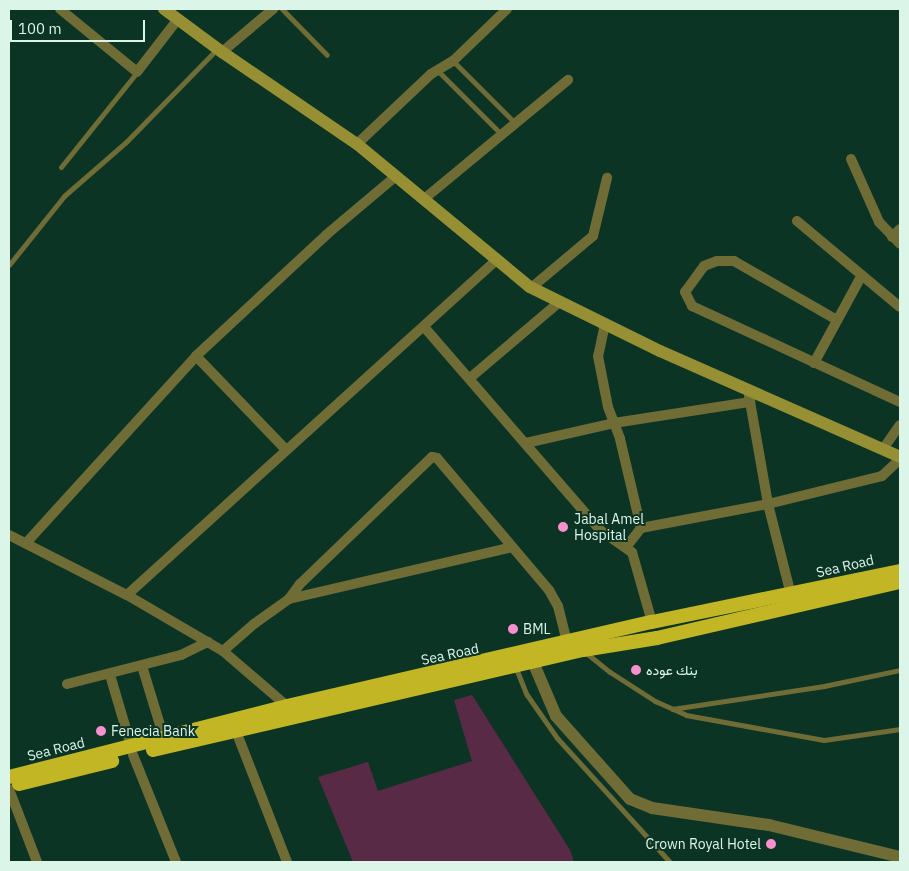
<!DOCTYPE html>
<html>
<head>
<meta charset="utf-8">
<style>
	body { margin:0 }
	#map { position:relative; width:909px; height:871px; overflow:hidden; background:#0c3425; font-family:"IBM Plex Sans",Vazirmatn,sans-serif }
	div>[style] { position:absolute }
	.green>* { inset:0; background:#592a46 }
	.service>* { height:5px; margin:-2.5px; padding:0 2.5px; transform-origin:2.5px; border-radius:2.5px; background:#706c36 }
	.minor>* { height:10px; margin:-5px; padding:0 5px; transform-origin:5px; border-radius:5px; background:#706c36 }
	.tertiary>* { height:12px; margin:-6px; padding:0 6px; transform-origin:6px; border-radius:6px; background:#706c36 }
	.secondary>* { height:12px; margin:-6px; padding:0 6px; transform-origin:6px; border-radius:6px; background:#968f34 }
	.trunk>* { height:14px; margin:-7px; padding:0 7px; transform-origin:7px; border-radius:7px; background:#c2b624 }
	.dots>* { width:14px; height:14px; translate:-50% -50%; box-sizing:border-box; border:2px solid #0c3425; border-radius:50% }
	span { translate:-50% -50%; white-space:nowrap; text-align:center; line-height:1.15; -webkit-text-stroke:4px #0c3425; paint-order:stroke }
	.poi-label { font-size:14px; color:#dbf6e9 }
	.left { translate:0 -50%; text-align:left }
	.right { translate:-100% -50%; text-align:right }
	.street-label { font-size:14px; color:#dbf6e9 }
	.frame { position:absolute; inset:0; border:10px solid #dbf6e9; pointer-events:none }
	.scale { position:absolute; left:10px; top:20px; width:135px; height:22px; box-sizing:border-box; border:2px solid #dbf6e9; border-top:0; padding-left:6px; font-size:15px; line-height:18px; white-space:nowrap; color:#dbf6e9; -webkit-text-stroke:4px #0c3425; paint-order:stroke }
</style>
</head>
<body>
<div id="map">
	<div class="green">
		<i style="clip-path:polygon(472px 695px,570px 850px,574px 862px,353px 862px,318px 777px,368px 762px,378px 791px,472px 761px,454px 700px)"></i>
	</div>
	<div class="service">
		<i style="left:282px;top:9px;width:64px;rotate:45.6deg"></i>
		<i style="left:453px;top:61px;width:88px;rotate:45deg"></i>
		<i style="left:437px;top:70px;width:92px;rotate:45deg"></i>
		<i style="left:61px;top:167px;width:122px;rotate:-51.3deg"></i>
		<i style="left:9px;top:265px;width:88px;rotate:-51.4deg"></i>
		<i style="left:64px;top:196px;width:82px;rotate:-41.1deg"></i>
		<i style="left:126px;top:142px;width:130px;rotate:-45.6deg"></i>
		<i style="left:585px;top:652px;width:32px;rotate:39deg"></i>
		<i style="left:610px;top:672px;width:54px;rotate:32.8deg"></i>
		<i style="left:655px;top:701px;width:34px;rotate:24deg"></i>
		<i style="left:686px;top:715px;width:140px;rotate:10.3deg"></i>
		<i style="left:824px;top:740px;width:77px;rotate:-8.2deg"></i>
		<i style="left:515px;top:666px;width:31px;rotate:68deg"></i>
		<i style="left:527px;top:695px;width:52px;rotate:55.1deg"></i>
		<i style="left:557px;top:738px;width:168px;rotate:47.7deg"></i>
		<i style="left:672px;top:709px;width:154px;rotate:-8.6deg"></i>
		<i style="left:824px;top:686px;width:78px;rotate:-11.9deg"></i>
	</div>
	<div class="minor">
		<i style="left:60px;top:9px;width:99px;rotate:39.3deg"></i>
		<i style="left:137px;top:72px;width:67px;rotate:-52.3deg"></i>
		<i style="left:222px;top:52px;width:67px;rotate:-40.1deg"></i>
		<i style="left:357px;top:144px;width:102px;rotate:-43.4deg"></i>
		<i style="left:431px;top:74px;width:26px;rotate:-31deg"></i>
		<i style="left:453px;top:61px;width:75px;rotate:-43.9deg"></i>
		<i style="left:851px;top:159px;width:69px;rotate:66deg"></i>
		<i style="left:879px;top:222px;width:30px;rotate:46deg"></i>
		<i style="left:424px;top:199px;width:187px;rotate:-39.6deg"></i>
		<i style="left:797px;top:221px;width:134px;rotate:39.9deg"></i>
		<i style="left:892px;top:237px;width:11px;rotate:-45deg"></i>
		<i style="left:531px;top:288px;width:81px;rotate:-40deg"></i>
		<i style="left:593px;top:236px;width:60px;rotate:-76.4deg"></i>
		<i style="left:837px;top:320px;width:119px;rotate:-150.2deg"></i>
		<i style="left:734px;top:261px;width:17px;rotate:180deg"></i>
		<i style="left:717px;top:261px;width:14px;rotate:159deg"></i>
		<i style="left:704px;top:266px;width:32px;rotate:126deg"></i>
		<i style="left:685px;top:292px;width:16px;rotate:63deg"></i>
		<i style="left:692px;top:306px;width:229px;rotate:24.8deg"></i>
		<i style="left:605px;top:324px;width:33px;rotate:102deg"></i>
		<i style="left:598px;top:356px;width:52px;rotate:78.9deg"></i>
		<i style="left:608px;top:407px;width:34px;rotate:69deg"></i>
		<i style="left:620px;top:439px;width:91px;rotate:76.7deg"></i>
		<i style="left:425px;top:328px;width:267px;rotate:49.1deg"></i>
		<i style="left:600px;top:530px;width:39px;rotate:35deg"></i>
		<i style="left:632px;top:552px;width:73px;rotate:74.1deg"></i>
		<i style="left:196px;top:356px;width:130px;rotate:46.2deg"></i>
		<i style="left:814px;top:363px;width:100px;rotate:-61.4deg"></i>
		<i style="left:470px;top:378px;width:116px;rotate:-40.4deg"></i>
		<i style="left:749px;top:396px;width:110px;rotate:80deg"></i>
		<i style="left:768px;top:504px;width:94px;rotate:75.8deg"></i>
		<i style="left:526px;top:443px;width:90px;rotate:-12.8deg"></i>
		<i style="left:614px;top:423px;width:138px;rotate:-8.8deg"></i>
		<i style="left:883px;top:449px;width:29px;rotate:-55deg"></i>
		<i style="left:9px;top:535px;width:132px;rotate:27deg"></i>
		<i style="left:127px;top:595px;width:111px;rotate:30.3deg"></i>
		<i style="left:223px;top:651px;width:84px;rotate:40.7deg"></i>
		<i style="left:27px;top:542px;width:251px;rotate:-47.7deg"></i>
		<i style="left:196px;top:356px;width:178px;rotate:-42.9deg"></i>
		<i style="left:326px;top:235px;width:92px;rotate:-40.1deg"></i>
		<i style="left:627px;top:546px;width:23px;rotate:-52deg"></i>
		<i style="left:641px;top:528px;width:129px;rotate:-10.7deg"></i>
		<i style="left:768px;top:504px;width:117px;rotate:-13.8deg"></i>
		<i style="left:882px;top:476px;width:25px;rotate:-43deg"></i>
		<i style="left:127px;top:595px;width:497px;rotate:-42.2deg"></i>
		<i style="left:289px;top:599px;width:229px;rotate:-13.1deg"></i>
		<i style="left:223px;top:651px;width:41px;rotate:-41.1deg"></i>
		<i style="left:254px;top:624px;width:43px;rotate:-35.5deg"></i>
		<i style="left:289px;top:599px;width:19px;rotate:-54deg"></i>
		<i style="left:300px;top:584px;width:183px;rotate:-43.9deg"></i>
		<i style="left:432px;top:457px;width:5px;rotate:11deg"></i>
		<i style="left:437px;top:458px;width:173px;rotate:49.7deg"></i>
		<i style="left:549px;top:590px;width:18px;rotate:61deg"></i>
		<i style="left:558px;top:606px;width:37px;rotate:76deg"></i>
		<i style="left:142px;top:666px;width:75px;rotate:73deg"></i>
		<i style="left:110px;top:675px;width:74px;rotate:73.5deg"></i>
		<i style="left:67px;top:684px;width:118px;rotate:-14.3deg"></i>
		<i style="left:181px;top:655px;width:30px;rotate:-26deg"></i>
		<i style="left:234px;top:726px;width:146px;rotate:68.7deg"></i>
		<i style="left:133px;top:755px;width:115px;rotate:68.1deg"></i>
		<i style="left:9px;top:789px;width:78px;rotate:69deg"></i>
	</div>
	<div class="tertiary">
		<i style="left:533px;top:662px;width:59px;rotate:66.9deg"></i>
		<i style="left:556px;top:716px;width:111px;rotate:48.3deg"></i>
		<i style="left:630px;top:799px;width:24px;rotate:22deg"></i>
		<i style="left:652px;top:808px;width:118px;rotate:8.3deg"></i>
		<i style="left:769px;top:825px;width:135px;rotate:13.7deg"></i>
	</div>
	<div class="secondary">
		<i style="left:164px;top:9px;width:72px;rotate:36.6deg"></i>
		<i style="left:222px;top:52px;width:163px;rotate:34.3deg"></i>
		<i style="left:357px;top:144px;width:224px;rotate:39.6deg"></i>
		<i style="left:530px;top:287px;width:145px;rotate:26.2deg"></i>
		<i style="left:660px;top:351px;width:262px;rotate:23.8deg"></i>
	</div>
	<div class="trunk">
		<i style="left:153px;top:750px;width:441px;rotate:-13.1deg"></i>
		<i style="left:583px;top:650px;width:75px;rotate:-9.2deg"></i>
		<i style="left:657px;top:638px;width:249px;rotate:-13deg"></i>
		<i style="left:9px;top:777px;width:287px;rotate:-14.3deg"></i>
		<i style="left:287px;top:706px;width:375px;rotate:-13deg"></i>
		<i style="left:652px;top:622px;width:253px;rotate:-11.6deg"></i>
		<i style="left:19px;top:784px;width:96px;rotate:-13.9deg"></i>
	</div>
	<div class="dots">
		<i style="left:563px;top:527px;background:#f790cd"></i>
		<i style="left:513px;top:629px;background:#f790cd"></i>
		<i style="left:636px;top:670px;background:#f790cd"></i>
		<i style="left:101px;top:731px;background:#f790cd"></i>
		<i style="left:771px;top:844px;background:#f790cd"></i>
	</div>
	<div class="poi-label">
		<span class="left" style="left:574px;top:527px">Jabal Amel<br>Hospital</span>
		<span class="left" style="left:523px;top:629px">BML</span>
		<span class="left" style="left:646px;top:670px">بنك عوده</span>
		<span class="left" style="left:111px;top:731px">Fenecia Bank</span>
		<span class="right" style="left:761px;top:844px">Crown Royal Hotel</span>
	</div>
	<div class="street-label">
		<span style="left:845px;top:566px;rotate:-13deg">Sea Road</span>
		<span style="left:450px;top:654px;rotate:-12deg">Sea Road</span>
		<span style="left:56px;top:749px;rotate:-14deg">Sea Road</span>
	</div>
	<div class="frame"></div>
	<div class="scale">100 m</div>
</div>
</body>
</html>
